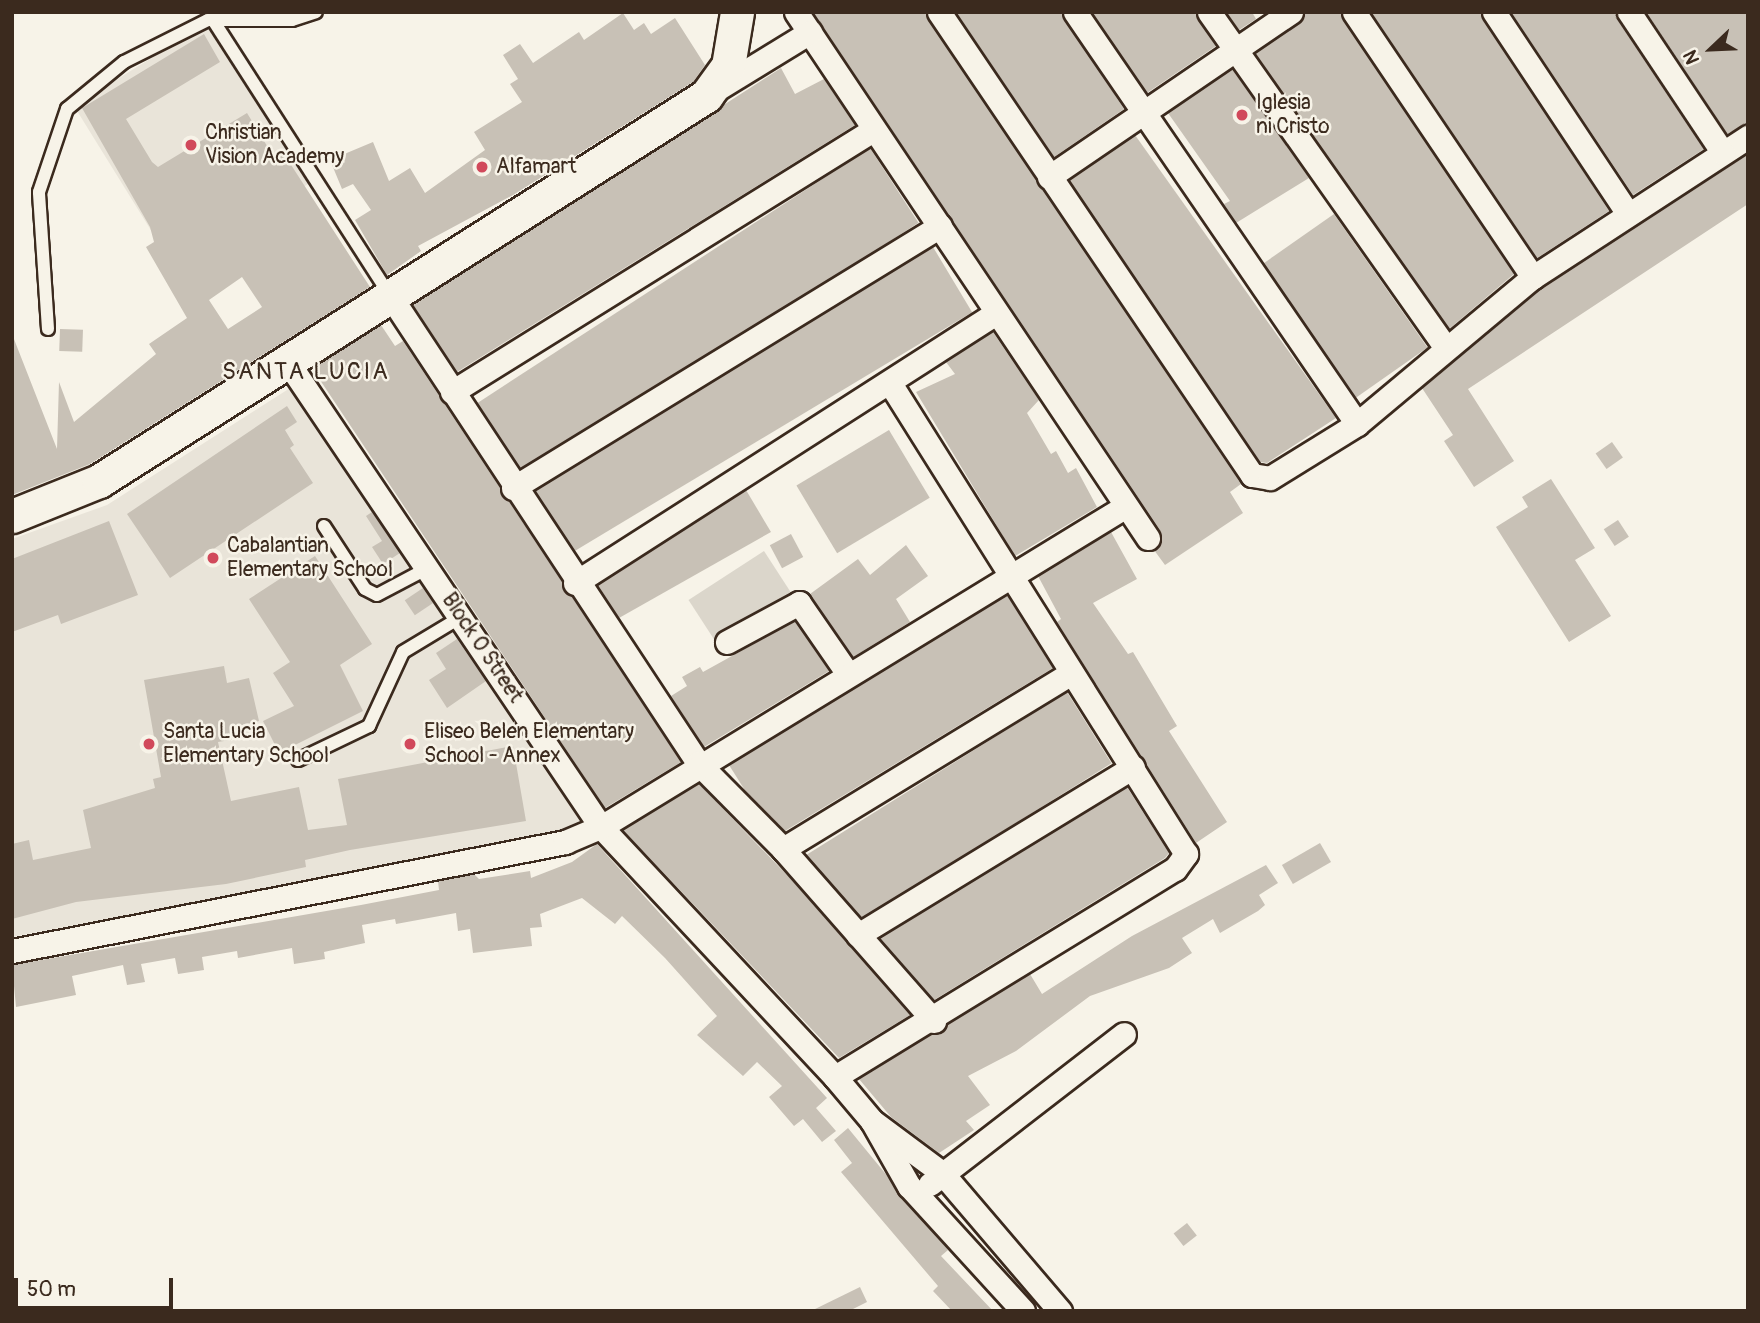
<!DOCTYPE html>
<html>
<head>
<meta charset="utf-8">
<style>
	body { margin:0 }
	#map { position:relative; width:1760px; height:1323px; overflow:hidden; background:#f7f3e8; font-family:Pangolin,sans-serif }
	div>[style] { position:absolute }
	.built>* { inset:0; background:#e9e4d9 }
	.green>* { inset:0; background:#dbd6cb; transform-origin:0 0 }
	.building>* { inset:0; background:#c8c1b6; transform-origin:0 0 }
	.roads { filter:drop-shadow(2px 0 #3b2a1e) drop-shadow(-2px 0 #3b2a1e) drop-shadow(0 2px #3b2a1e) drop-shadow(0 -2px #3b2a1e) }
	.lane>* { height:12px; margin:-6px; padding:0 6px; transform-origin:6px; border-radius:6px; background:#f7f3e8 }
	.street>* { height:23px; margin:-11.5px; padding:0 11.5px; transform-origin:11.5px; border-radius:11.5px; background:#f7f3e8 }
	.secondary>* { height:33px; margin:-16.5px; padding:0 16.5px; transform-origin:16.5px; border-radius:16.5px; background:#f7f3e8 }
	.dots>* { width:19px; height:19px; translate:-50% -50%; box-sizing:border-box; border:4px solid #f7f3e8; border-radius:50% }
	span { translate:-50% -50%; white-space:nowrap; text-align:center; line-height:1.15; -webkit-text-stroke:5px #f7f3e8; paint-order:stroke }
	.poi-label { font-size:21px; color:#3b2a1e }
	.left { translate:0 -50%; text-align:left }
	.street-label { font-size:21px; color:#3b2a1e }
	.quarter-label { font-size:24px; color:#3b2a1e; letter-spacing:2px }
	.frame { position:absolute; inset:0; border:14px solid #3b2a1e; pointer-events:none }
	.north { position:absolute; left:1676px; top:14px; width:70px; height:70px; -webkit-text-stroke:5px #f7f3e8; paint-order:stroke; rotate:247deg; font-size:19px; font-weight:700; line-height:28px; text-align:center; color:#3b2a1e }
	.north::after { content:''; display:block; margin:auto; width:24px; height:32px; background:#3b2a1e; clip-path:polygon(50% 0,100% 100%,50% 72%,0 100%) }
	.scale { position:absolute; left:14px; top:1278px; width:159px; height:32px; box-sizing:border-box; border:4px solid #3b2a1e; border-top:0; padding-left:9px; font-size:21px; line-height:24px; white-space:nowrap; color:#3b2a1e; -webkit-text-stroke:5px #f7f3e8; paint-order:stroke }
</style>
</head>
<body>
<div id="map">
	<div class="built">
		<i style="clip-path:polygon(208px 23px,308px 184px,230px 233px,183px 282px,74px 106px)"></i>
		<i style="clip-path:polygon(298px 383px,588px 827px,12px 937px,12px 539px,107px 505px)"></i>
	</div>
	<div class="green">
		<i style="left:764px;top:551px;width:53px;height:90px;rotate:57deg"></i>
	</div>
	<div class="building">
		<i style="clip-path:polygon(813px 12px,925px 12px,1241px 484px,1230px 492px,1243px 513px,1165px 565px,1154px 550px,1160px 530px)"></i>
		<i style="clip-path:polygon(956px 12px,1061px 12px,1124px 109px,1054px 157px)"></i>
		<i style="clip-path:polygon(1092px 12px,1195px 12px,1216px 46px,1147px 93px)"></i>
		<i style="clip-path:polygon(1226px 12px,1252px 12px,1256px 19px,1239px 30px)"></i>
		<i style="clip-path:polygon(1306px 12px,1340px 12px,1514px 274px,1449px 329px,1255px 53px)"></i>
		<i style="clip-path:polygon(1371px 12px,1480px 12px,1609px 211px,1537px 258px)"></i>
		<i style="clip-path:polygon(1511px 12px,1615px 12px,1704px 149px,1633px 195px)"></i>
		<i style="clip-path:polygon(1646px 12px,1748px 12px,1748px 123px,1727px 134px)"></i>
		<i style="clip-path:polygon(623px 13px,634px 30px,644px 23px,651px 34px,675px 18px,705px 65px,693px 82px,513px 195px,418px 246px,421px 251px,387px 275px,355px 220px,371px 210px,353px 184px,342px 189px,330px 160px,373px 142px,389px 181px,410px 168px,425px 193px,485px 150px,474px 132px,522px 102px,510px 84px,518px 79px,503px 55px,520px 44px,533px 63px,579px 32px,584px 40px)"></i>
		<i style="clip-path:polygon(evenodd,204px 34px,220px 62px,126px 119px,152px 162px,158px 167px,247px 113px,275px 159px,284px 154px,370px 287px,90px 464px,12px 495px,12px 334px,57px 449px,59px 382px,74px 422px,156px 354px,149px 344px,187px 318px,146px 247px,154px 242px,150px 227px,82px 108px,204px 34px,242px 277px,262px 307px,228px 329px,209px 300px,242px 277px)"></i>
		<i style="clip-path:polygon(781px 68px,795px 94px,824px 79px,855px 125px,457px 372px,413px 305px)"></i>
		<i style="clip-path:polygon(1232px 69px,1309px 178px,1236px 223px,1224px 204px,1230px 201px,1168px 113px)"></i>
		<i style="clip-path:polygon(1135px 135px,1336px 418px,1267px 463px,1260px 462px,1069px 180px)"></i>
		<i style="left:870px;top:148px;width:89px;height:468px;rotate:57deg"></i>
		<i style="clip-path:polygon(1748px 154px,1748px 204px,1468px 389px,1514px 461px,1474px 487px,1444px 441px,1453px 435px,1422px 388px,1541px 288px)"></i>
		<i style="left:1334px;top:214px;width:163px;height:87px;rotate:55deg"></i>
		<i style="left:933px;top:247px;width:76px;height:467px;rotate:59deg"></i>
		<i style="clip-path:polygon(381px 325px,395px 346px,403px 341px,681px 762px,605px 808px,312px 368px)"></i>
		<i style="left:60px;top:329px;width:23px;height:22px;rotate:2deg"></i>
		<i style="clip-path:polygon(993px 332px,1039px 400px,1027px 413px,1051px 454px,1056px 451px,1068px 473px,1076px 468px,1097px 507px,1015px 556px,916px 392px,955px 374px,946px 362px)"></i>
		<i style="clip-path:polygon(287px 406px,297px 422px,285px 430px,294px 445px,290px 448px,313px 483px,170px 578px,127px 514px)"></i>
		<i style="left:889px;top:430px;width:79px;height:108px;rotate:59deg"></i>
		<i style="left:1612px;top:442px;width:19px;height:20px;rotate:55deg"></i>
		<i style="clip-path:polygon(1551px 479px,1595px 548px,1575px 560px,1611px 616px,1569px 642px,1496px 527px,1528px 507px,1522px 497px)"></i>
		<i style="clip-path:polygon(746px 490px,771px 532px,619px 618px,598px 585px)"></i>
		<i style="clip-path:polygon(372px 512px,400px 553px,383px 564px,372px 547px,382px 541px,366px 516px)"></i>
		<i style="left:1618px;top:520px;width:20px;height:17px;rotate:57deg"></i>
		<i style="clip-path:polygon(109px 521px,138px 595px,61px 624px,58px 615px,12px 632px,12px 559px)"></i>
		<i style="clip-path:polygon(1111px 532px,1137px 579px,1093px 603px,1128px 654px,1133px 652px,1177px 726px,1169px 731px,1227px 822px,1196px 843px,1057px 622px,1061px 619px,1038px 576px)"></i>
		<i style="left:791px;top:534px;width:26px;height:24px;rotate:62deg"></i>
		<i style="clip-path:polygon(906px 545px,928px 576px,896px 599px,910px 622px,853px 657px,810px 594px,858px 559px,870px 575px)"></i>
		<i style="clip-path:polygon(315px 556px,372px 644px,340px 665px,363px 711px,279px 753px,263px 721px,294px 706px,273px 673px,290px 662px,249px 599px)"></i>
		<i style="left:423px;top:588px;width:18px;height:22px;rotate:56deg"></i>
		<i style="clip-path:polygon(1007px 595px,1053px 668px,785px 831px,746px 792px,729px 765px)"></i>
		<i style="clip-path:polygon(795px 621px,829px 671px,704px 747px,671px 696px,687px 686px,682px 677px,700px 667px,703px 672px)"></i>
		<i style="clip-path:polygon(457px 639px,486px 681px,447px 708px,429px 680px,446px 669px,436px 653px)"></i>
		<i style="clip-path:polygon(224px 666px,227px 683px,249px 678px,259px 721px,234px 727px,236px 739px,218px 742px,231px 801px,299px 787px,308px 830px,347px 825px,338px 779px,513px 746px,526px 821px,350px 850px,305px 860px,306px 867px,226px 884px,76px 902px,12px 919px,12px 844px,29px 840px,33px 860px,91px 848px,83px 810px,155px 788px,153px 779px,161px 777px,144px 680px)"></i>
		<i style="left:1067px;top:692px;width:84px;height:308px;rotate:58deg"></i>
		<i style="clip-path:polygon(699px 784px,789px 877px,910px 1015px,839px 1058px,623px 830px)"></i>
		<i style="clip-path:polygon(1127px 787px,1169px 853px,1165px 858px,934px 1000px,880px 938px)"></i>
		<i style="left:1320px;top:843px;width:22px;height:44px;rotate:60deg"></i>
		<i style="clip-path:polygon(597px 844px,827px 1098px,816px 1108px,836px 1131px,822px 1142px,803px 1119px,794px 1126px,769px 1097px,782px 1086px,757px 1062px,743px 1076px,697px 1035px,717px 1016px,665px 958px,622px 916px,615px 924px,582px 898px,540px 914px,542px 927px,530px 928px,532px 946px,473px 953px,470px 929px,458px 931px,456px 913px,396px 924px,395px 919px,362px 925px,365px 943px,324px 952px,325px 959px,294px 964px,292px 948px,238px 958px,237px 951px,202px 957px,204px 970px,178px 974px,175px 958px,141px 964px,145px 982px,127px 985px,123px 965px,72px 976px,76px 995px,16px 1007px,12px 965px,361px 905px,439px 890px,438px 881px,474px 874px,479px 879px,530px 871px,531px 878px,572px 862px)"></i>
		<i style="clip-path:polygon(1266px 865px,1278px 883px,1259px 895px,1265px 905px,1258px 911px,1220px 933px,1213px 919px,1182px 938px,1192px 953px,1169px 968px,1090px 996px,1016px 1051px,968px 1076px,990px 1105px,966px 1121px,974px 1130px,939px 1153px,891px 1117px,859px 1079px,1030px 974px,1042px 994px,1132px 936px)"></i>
		<i style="clip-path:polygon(848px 1128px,948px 1250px,941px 1256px,993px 1311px,952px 1311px,933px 1291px,938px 1286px,841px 1172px,852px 1163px,834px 1140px)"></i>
		<i style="left:1187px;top:1223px;width:16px;height:17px;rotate:52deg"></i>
		<i style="clip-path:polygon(860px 1287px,867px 1302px,849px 1311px,811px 1311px)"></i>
	</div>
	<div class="roads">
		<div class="lane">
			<i style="left:213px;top:20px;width:326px;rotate:57.3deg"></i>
			<i style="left:48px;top:329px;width:137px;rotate:-93.8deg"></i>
			<i style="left:39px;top:192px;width:88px;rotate:-71.4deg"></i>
			<i style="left:67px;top:109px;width:74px;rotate:-39.5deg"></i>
			<i style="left:124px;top:62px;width:94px;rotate:-26.6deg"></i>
			<i style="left:208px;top:20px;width:84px"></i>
			<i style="left:292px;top:20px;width:25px;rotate:-18deg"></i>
			<i style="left:324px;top:526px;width:75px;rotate:56.9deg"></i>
			<i style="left:365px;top:589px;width:13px;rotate:27deg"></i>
			<i style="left:377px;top:595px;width:58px;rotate:-27.9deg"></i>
			<i style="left:298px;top:760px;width:79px;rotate:-25.6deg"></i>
			<i style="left:369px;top:726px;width:81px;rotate:-65.3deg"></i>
			<i style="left:403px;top:652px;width:68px;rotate:-31.1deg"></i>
		</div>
		<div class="street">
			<i style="left:796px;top:12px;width:633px;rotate:56.21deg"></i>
			<i style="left:939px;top:12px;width:559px;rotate:55.94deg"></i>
			<i style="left:1252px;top:475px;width:18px;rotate:9deg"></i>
			<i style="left:1270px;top:478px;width:102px;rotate:-31.8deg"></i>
			<i style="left:1357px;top:424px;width:229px;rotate:-39.9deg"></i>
			<i style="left:1533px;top:277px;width:257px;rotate:-33.1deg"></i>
			<i style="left:1075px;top:12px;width:499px;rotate:55.6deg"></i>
			<i style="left:1209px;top:12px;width:410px;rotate:54.8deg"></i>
			<i style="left:1354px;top:12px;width:320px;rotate:56deg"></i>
			<i style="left:1494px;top:12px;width:242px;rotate:56.4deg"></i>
			<i style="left:1629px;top:12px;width:169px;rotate:56.3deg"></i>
			<i style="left:717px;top:89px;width:109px;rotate:-31.5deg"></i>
			<i style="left:1049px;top:177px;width:293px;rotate:-34.3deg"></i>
			<i style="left:389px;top:294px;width:562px;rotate:56.62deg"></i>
			<i style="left:698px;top:763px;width:121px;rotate:45.3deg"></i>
			<i style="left:783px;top:849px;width:229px;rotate:48.7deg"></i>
			<i style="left:287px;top:361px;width:562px;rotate:56.03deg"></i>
			<i style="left:601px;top:827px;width:342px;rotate:46.9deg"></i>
			<i style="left:835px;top:1077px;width:57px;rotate:49.9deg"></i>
			<i style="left:872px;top:1121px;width:75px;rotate:60.4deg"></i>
			<i style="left:909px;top:1186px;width:169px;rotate:47.6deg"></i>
			<i style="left:452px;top:392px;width:494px;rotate:-31.9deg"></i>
			<i style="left:513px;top:488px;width:501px;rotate:-31.53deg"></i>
			<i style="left:575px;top:583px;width:500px;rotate:-32.67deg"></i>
			<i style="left:727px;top:642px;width:82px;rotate:-28.4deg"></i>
			<i style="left:799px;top:603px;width:86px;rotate:55.4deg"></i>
			<i style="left:783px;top:849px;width:338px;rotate:-31.4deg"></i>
			<i style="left:858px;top:935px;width:322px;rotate:-31.4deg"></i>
			<i style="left:12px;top:951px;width:564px;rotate:-11.15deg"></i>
			<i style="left:565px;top:842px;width:39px;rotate:-23deg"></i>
			<i style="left:601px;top:827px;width:615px;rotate:-31.44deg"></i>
			<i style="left:835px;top:1077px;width:399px;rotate:-31.5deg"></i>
			<i style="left:1175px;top:869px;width:19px;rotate:-54deg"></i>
			<i style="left:1186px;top:854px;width:556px;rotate:-122.15deg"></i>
			<i style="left:872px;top:1121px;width:87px;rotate:36.6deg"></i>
			<i style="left:942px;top:1173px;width:182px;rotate:49.5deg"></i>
			<i style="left:930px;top:1184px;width:245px;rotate:-37.7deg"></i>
		</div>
		<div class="secondary">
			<i style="left:12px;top:516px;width:94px;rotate:-21.9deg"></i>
			<i style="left:99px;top:481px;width:719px;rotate:-32.39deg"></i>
			<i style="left:706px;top:96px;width:37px;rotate:-54deg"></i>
			<i style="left:728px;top:66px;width:55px;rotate:-80.5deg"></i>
		</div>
	</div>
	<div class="dots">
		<i style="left:1242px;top:115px;background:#d1495b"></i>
		<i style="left:191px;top:145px;background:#d1495b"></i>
		<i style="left:482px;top:167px;background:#d1495b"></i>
		<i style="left:213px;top:558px;background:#d1495b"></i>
		<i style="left:149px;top:744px;background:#d1495b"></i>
		<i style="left:410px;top:744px;background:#d1495b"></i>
	</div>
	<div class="poi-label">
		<span class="left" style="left:1256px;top:115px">Iglesia<br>ni Cristo</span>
		<span class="left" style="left:205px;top:145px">Christian<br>Vision Academy</span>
		<span class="left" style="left:496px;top:167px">Alfamart</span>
		<span class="left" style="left:227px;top:558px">Cabalantian<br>Elementary School</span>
		<span class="left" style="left:163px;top:744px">Santa Lucia<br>Elementary School</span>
		<span class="left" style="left:424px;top:744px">Eliseo Belen Elementary<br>School - Annex</span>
	</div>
	<div class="street-label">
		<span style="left:482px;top:648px;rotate:56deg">Block O Street</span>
	</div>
	<div class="quarter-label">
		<span style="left:306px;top:372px">SANTA LUCIA</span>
	</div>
	<div class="frame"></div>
	<div class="north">N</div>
	<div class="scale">50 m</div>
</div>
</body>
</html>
